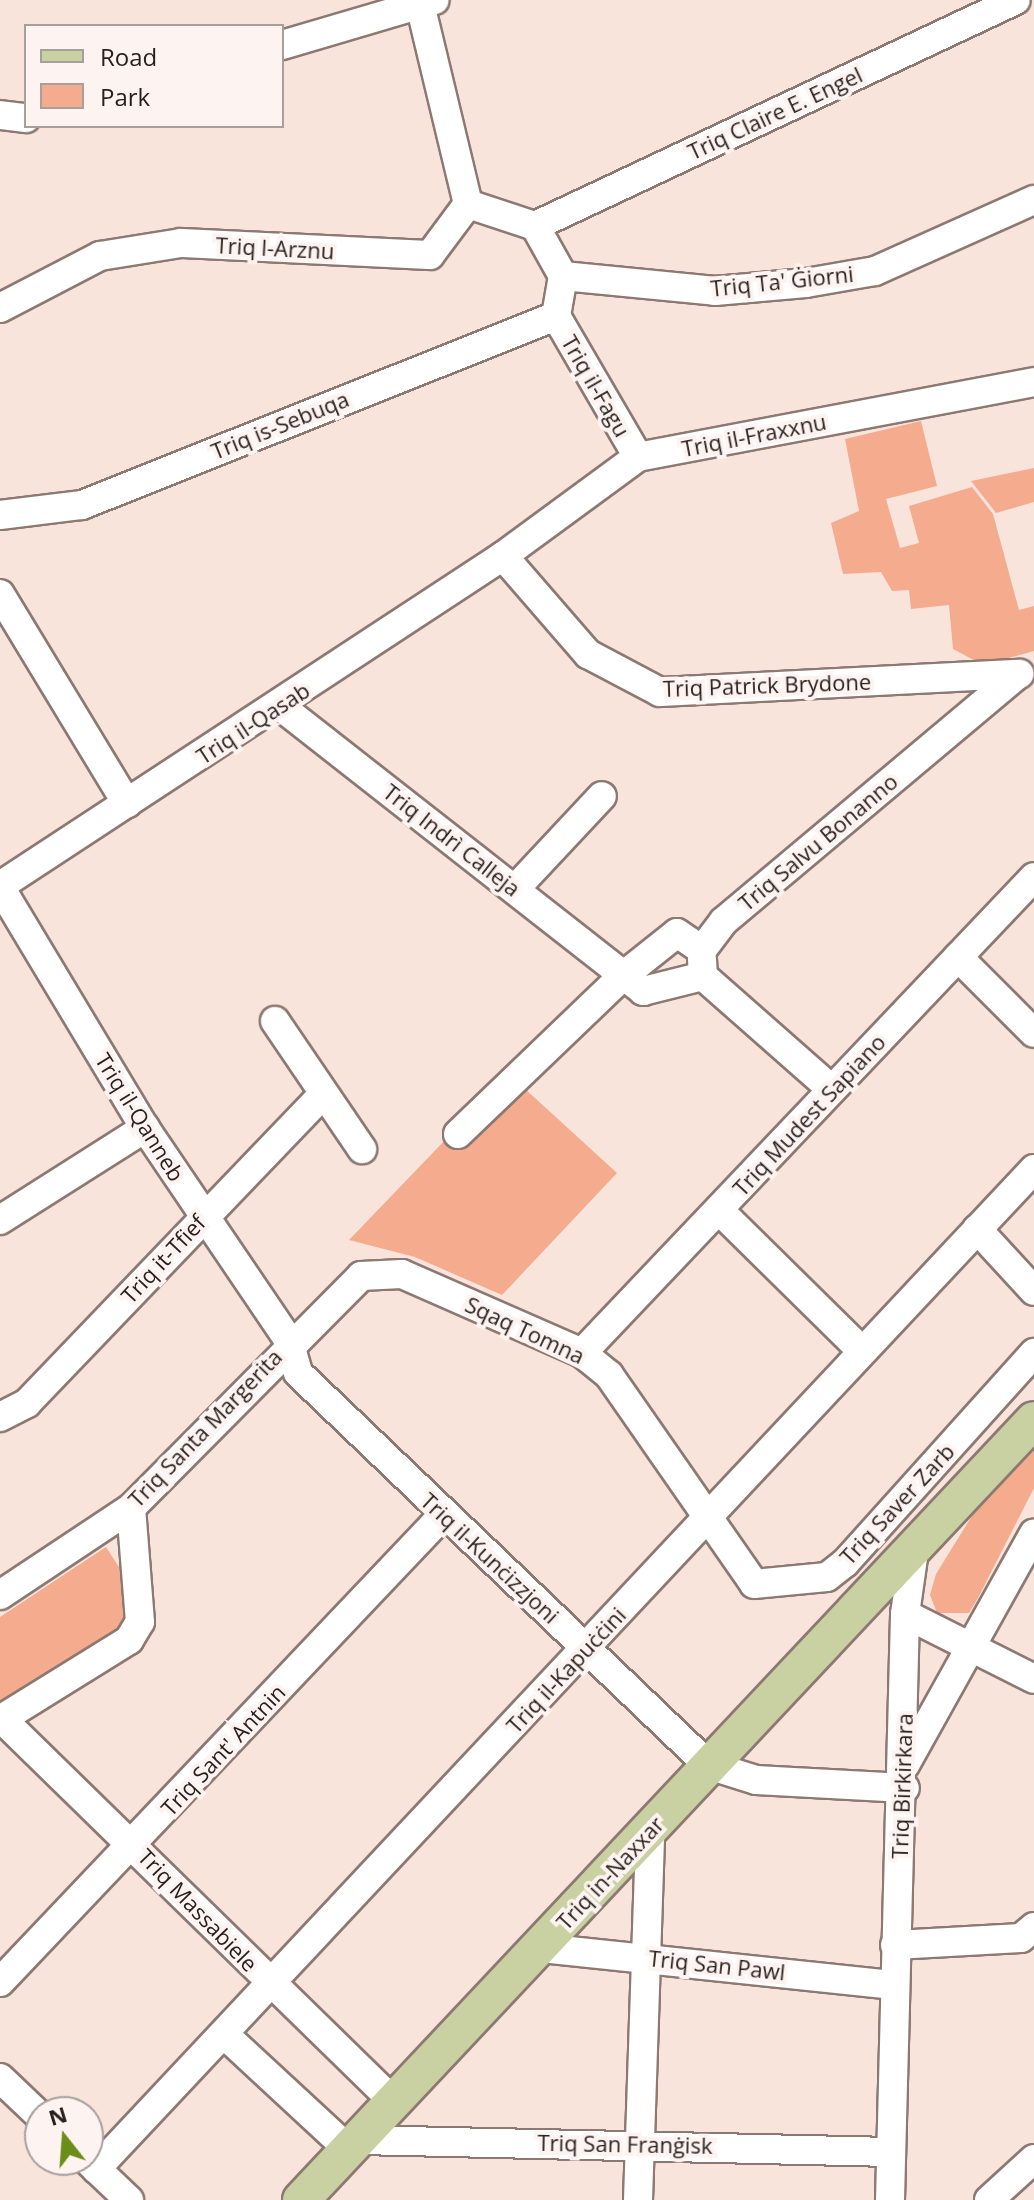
<!DOCTYPE html>
<html>
<head>
<meta charset="utf-8">
<style>
	body { margin:0 }
	#map { position:relative; width:1034px; height:2200px; overflow:hidden; background:#f9e4dc; font-family:"Open Sans",sans-serif }
	div>[style] { position:absolute }
	.green>* { inset:0; background:#f5ab8e }
	.roads { filter:drop-shadow(2px 0 #8c7972) drop-shadow(-2px 0 #8c7972) drop-shadow(0 2px #8c7972) drop-shadow(0 -2px #8c7972) }
	.minor>* { height:28px; margin:-14px; padding:0 14px; transform-origin:14px; border-radius:14px; background:#fff }
	.major>* { height:36px; margin:-18px; padding:0 18px; transform-origin:18px; border-radius:18px; background:#c9d0a2 }
	span { translate:-50% -50%; white-space:nowrap; text-align:center; line-height:1.15; -webkit-text-stroke:8px #fdf4f1; paint-order:stroke }
	.street-label { font-size:22px; color:#261f1c }
	.legend { position:absolute; left:24px; top:24px; width:260px; height:104px; box-sizing:border-box; background:#fdf4f1; border:2px solid #a79f9c; margin:0; padding:10px 14px; list-style:none; font-size:24px; color:#261f1c }
	.legend li { display:flex; align-items:center; gap:16px; height:40px }
	.legend b { width:40px; border:2px solid #a79f9c }
	.north { position:absolute; left:24px; top:2096px; width:80px; height:80px; box-sizing:border-box; background:#fdf4f1; border:2px solid #a79f9c; border-radius:50%; rotate:343deg; font-size:22px; font-weight:700; line-height:32px; text-align:center; color:#261f1c }
	.north::after { content:''; display:block; margin:auto; width:28px; height:36px; background:#6a8e19; clip-path:polygon(50% 0,100% 100%,50% 72%,0 100%) }
</style>
</head>
<body>
<div id="map">
	<div class="green">
		<i style="clip-path:polygon(921px 421px,937px 486px,886px 499px,900px 548px,919px 543px,909px 506px,972px 487px,993px 514px,1019px 610px,1034px 606px,1034px 651px,983px 665px,953px 649px,949px 605px,911px 609px,909px 590px,892px 591px,881px 572px,843px 574px,831px 523px,859px 511px,845px 439px)"></i>
		<i style="clip-path:polygon(1034px 468px,1034px 502px,996px 513px,971px 481px)"></i>
		<i style="clip-path:polygon(524px 1088px,617px 1173px,502px 1295px,415px 1257px,349px 1240px,448px 1137px)"></i>
		<i style="clip-path:polygon(1034px 1440px,1034px 1488px,978px 1598px,969px 1613px,937px 1613px,930px 1595px,936px 1574px,983px 1498px)"></i>
		<i style="clip-path:polygon(106px 1547px,130px 1584px,126px 1626px,0 1705px,0 1617px)"></i>
	</div>
	<div class="roads">
		<div class="minor">
			<i style="left:419px;top:0;width:210px;rotate:76.5deg"></i>
			<i style="left:282px;top:45px;width:159px;rotate:-16.4deg"></i>
			<i style="left:0;top:115px;width:26px;rotate:7deg"></i>
			<i style="left:535px;top:226px;width:531px;rotate:-25.17deg"></i>
			<i style="left:535px;top:226px;width:57px;rotate:60.8deg"></i>
			<i style="left:563px;top:276px;width:41px;rotate:99.9deg"></i>
			<i style="left:556px;top:316px;width:163px;rotate:59.8deg"></i>
			<i style="left:563px;top:276px;width:153px;rotate:5.6deg"></i>
			<i style="left:715px;top:291px;width:91px;rotate:-5deg"></i>
			<i style="left:806px;top:283px;width:70px;rotate:-9.9deg"></i>
			<i style="left:875px;top:271px;width:174px;rotate:-24.1deg"></i>
			<i style="left:0;top:308px;width:113px;rotate:-27.5deg"></i>
			<i style="left:100px;top:256px;width:82px;rotate:-9.1deg"></i>
			<i style="left:181px;top:243px;width:249px;rotate:2.8deg"></i>
			<i style="left:430px;top:255px;width:64px;rotate:-53.3deg"></i>
			<i style="left:468px;top:204px;width:71px;rotate:18.2deg"></i>
			<i style="left:0;top:515px;width:83px;rotate:-7deg"></i>
			<i style="left:82px;top:505px;width:510px;rotate:-21.74deg"></i>
			<i style="left:503px;top:556px;width:130px;rotate:49.1deg"></i>
			<i style="left:588px;top:654px;width:81px;rotate:27.8deg"></i>
			<i style="left:660px;top:692px;width:360px;rotate:-2.9deg"></i>
			<i style="left:0;top:594px;width:245px;rotate:58.8deg"></i>
			<i style="left:280px;top:706px;width:462px;rotate:38.1deg"></i>
			<i style="left:643px;top:991px;width:62px;rotate:-14deg"></i>
			<i style="left:0;top:886px;width:602px;rotate:-33.27deg"></i>
			<i style="left:503px;top:556px;width:167px;rotate:-36.3deg"></i>
			<i style="left:638px;top:457px;width:403px;rotate:-10.7deg"></i>
			<i style="left:0;top:887px;width:281px;rotate:59deg"></i>
			<i style="left:145px;top:1128px;width:257px;rotate:55.9deg"></i>
			<i style="left:289px;top:1341px;width:33px;rotate:74deg"></i>
			<i style="left:298px;top:1373px;width:567px;rotate:43.71deg"></i>
			<i style="left:708px;top:1765px;width:50px;rotate:17.4deg"></i>
			<i style="left:756px;top:1780px;width:149px;rotate:3.1deg"></i>
			<i style="left:515px;top:889px;width:127px;rotate:-46.9deg"></i>
			<i style="left:958px;top:957px;width:107px;rotate:45deg"></i>
			<i style="left:702px;top:959px;width:17px;rotate:87deg"></i>
			<i style="left:703px;top:976px;width:171px;rotate:41.4deg"></i>
			<i style="left:275px;top:1021px;width:155px;rotate:55.8deg"></i>
			<i style="left:458px;top:1134px;width:228px;rotate:-43.8deg"></i>
			<i style="left:623px;top:976px;width:69px;rotate:-38.5deg"></i>
			<i style="left:677px;top:933px;width:30px;rotate:34deg"></i>
			<i style="left:702px;top:950px;width:36px;rotate:-53deg"></i>
			<i style="left:724px;top:921px;width:383px;rotate:-40deg"></i>
			<i style="left:720px;top:1211px;width:199px;rotate:44.6deg"></i>
			<i style="left:0;top:1220px;width:172px;rotate:-32.4deg"></i>
			<i style="left:977px;top:1229px;width:84px;rotate:47.4deg"></i>
			<i style="left:582px;top:1353px;width:656px;rotate:-46.48deg"></i>
			<i style="left:0;top:1417px;width:30px;rotate:-27deg"></i>
			<i style="left:27px;top:1403px;width:426px;rotate:-46.2deg"></i>
			<i style="left:0;top:1595px;width:157px;rotate:-33.6deg"></i>
			<i style="left:131px;top:1508px;width:327px;rotate:-45.2deg"></i>
			<i style="left:361px;top:1276px;width:41px;rotate:-2.8deg"></i>
			<i style="left:402px;top:1274px;width:197px;rotate:23.7deg"></i>
			<i style="left:582px;top:1353px;width:35px;rotate:39deg"></i>
			<i style="left:609px;top:1375px;width:254px;rotate:55.2deg"></i>
			<i style="left:754px;top:1584px;width:73px;rotate:-5.5deg"></i>
			<i style="left:827px;top:1577px;width:23px;rotate:-38deg"></i>
			<i style="left:845px;top:1563px;width:283px;rotate:-48deg"></i>
			<i style="left:905px;top:1614px;width:144px;rotate:26.7deg"></i>
			<i style="left:2px;top:1719px;width:548px;rotate:44.33deg"></i>
			<i style="left:0;top:1720px;width:152px;rotate:-31.8deg"></i>
			<i style="left:129px;top:1640px;width:21px;rotate:-59deg"></i>
			<i style="left:140px;top:1622px;width:114px;rotate:-94.5deg"></i>
			<i style="left:905px;top:1765px;width:265px;rotate:-60.9deg"></i>
			<i style="left:895px;top:1945px;width:126px;rotate:-3.2deg"></i>
			<i style="left:1021px;top:1938px;width:17px;rotate:-40deg"></i>
			<i style="left:541px;top:1948px;width:353px;rotate:6deg"></i>
			<i style="left:0;top:1982px;width:644px;rotate:-46.51deg"></i>
			<i style="left:226px;top:2036px;width:168px;rotate:42.8deg"></i>
			<i style="left:0;top:2078px;width:55px;rotate:43.5deg"></i>
			<i style="left:359px;top:2140px;width:532px;rotate:1.29deg"></i>
			<i style="left:87px;top:2160px;width:58px;rotate:43.6deg"></i>
			<i style="left:96px;top:2169px;width:1371px;rotate:-46.83deg"></i>
			<i style="left:638px;top:2200px;width:370px;rotate:-88.1deg"></i>
			<i style="left:890px;top:2200px;width:586px;rotate:-88.53deg"></i>
			<i style="left:905px;top:1614px;width:71px;rotate:-81.9deg"></i>
			<i style="left:989px;top:2200px;width:61px;rotate:-42.3deg"></i>
		</div>
		<div class="major">
			<i style="left:301px;top:2200px;width:1070px;rotate:-46.78deg"></i>
		</div>
	</div>
	<div class="street-label">
		<span style="left:775px;top:113px;rotate:-25deg">Triq Claire E. Engel</span>
		<span style="left:275px;top:248px;rotate:3deg">Triq l-Arznu</span>
		<span style="left:782px;top:281px;rotate:-6deg">Triq Ta' Ġiorni</span>
		<span style="left:596px;top:386px;rotate:60deg">Triq il-Fagu</span>
		<span style="left:280px;top:425px;rotate:-22deg">Triq is-Sebuqa</span>
		<span style="left:754px;top:435px;rotate:-11deg">Triq il-Fraxxnu</span>
		<span style="left:767px;top:685px;rotate:-2deg">Triq Patrick Brydone</span>
		<span style="left:253px;top:723px;rotate:-33deg">Triq il-Qasab</span>
		<span style="left:452px;top:840px;rotate:38deg">Triq Indrì Calleja</span>
		<span style="left:818px;top:842px;rotate:-40deg">Triq Salvu Bonanno</span>
		<span style="left:809px;top:1115px;rotate:-47deg">Triq Mudest Sapiano</span>
		<span style="left:140px;top:1117px;rotate:58deg">Triq il-Qanneb</span>
		<span style="left:163px;top:1259px;rotate:-47deg">Triq it-Tfief</span>
		<span style="left:525px;top:1330px;rotate:25deg">Sqaq Tomna</span>
		<span style="left:205px;top:1428px;rotate:-46deg">Triq Santa Margerita</span>
		<span style="left:897px;top:1504px;rotate:-47deg">Triq Saver Zarb</span>
		<span style="left:490px;top:1558px;rotate:43deg">Triq il-Kunċizzjoni</span>
		<span style="left:566px;top:1670px;rotate:-47deg">Triq il-Kapuċċini</span>
		<span style="left:223px;top:1750px;rotate:-47deg">Triq Sant' Antnin</span>
		<span style="left:902px;top:1786px;rotate:-88deg">Triq Birkirkara</span>
		<span style="left:610px;top:1873px;rotate:-47deg">Triq in-Naxxar</span>
		<span style="left:198px;top:1910px;rotate:46deg">Triq Massabiele</span>
		<span style="left:717px;top:1965px;rotate:6deg">Triq San Pawl</span>
		<span style="left:625px;top:2144px;rotate:1deg">Triq San Franġisk</span>
	</div>
	<ul class="legend">
	<li><b style="height:10px;background:#c9d0a2"></b>Road</li>
	<li><b style="height:22px;background:#f5ab8e"></b>Park</li>
	</ul>
	<div class="north">N</div>
</div>
</body>
</html>
